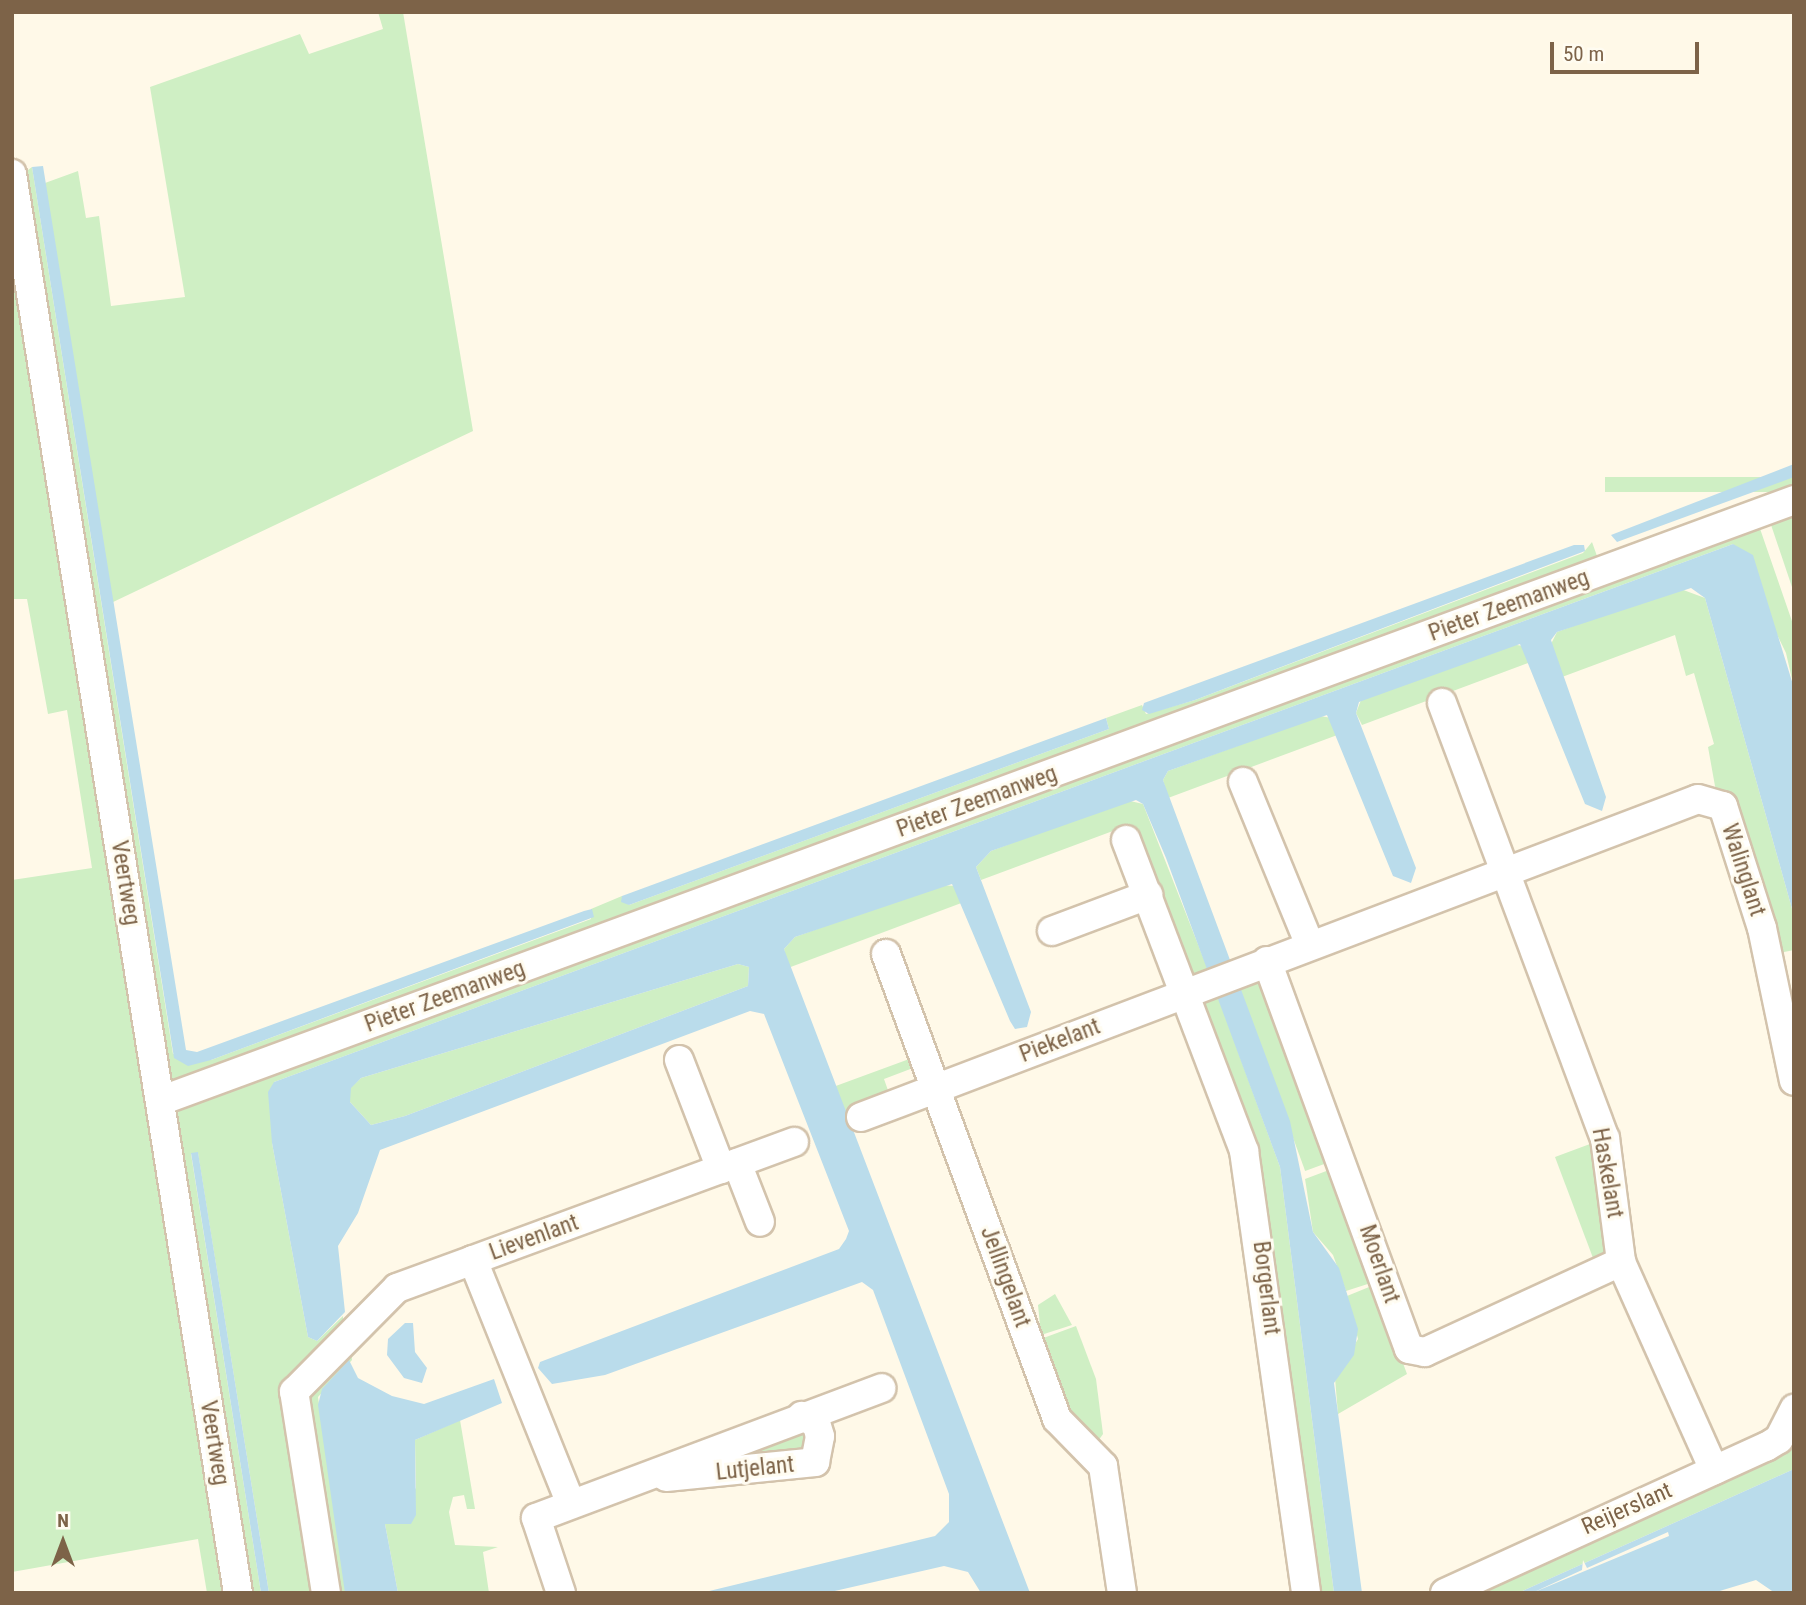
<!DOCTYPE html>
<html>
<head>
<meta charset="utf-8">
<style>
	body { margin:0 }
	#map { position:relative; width:1806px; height:1605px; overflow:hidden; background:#fff9e8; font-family:"Roboto Condensed",sans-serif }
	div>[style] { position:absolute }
	.green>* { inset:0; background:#cfefc4; transform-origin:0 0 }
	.water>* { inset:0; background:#badceb }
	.pier>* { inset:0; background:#fff9e8 }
	.roads { filter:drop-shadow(2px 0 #d3c3ac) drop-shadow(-2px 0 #d3c3ac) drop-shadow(0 2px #d3c3ac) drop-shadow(0 -2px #d3c3ac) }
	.minor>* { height:28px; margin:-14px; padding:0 14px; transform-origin:14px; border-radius:14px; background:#fff }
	span { translate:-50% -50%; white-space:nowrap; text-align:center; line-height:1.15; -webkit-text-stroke:6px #fffcf1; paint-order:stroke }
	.street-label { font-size:23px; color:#7d6348 }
	.frame { position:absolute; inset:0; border:14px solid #7d6348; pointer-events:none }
	.north { position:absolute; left:28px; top:1507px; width:70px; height:70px; -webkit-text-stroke:5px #fffcf1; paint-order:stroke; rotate:0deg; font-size:19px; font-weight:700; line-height:28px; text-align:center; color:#7d6348 }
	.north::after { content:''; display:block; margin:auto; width:24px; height:32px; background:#7d6348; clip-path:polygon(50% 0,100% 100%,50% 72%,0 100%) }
	.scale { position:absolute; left:1550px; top:42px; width:149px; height:32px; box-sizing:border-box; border:4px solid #7d6348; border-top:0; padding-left:9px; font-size:21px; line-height:24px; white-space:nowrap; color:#7d6348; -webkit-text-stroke:5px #fffcf1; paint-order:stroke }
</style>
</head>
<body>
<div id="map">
	<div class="green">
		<i style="clip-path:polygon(378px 12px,403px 12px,473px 431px,111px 603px,45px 183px,78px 171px,86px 218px,99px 216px,111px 306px,185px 297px,150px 87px,300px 34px,309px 54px,383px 29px)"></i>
		<i style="clip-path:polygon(32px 167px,173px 1054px,211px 1060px,591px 919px,591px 909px,622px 896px,629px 905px,1109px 729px,1106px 718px,1142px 705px,1146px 714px,1195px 700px,1583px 553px,1592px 542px,1597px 556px,1595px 566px,176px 1081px,170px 1078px,20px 176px)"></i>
		<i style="clip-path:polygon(12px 273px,109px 881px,223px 1593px,207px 1593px,198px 1539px,12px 1572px,12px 880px,92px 868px,67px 710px,48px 714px,27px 599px,12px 599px)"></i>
		<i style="left:1794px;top:477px;width:15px;height:189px;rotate:90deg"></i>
		<i style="clip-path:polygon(1794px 506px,1794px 593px,1768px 516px)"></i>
		<i style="clip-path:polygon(1757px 520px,1794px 627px,1794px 688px,1786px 653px,1733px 544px,274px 1082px,272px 1143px,308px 1337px,317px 1341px,343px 1316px,343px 1329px,281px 1397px,317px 1593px,269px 1593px,198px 1153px,191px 1154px,261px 1593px,246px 1593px,174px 1119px,185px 1102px)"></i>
		<i style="clip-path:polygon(1678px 588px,1705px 598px,1794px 916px,1794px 950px,1774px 954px,1715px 786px,1708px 747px,1714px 744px,1694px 673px,1686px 676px,1675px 635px,1562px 677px,1550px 646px,1557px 632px)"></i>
		<i style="clip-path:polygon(1511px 644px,1523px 646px,1531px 662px,1362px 725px,1356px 713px,1361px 700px)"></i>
		<i style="clip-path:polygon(1320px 716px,1332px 718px,1340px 734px,1168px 798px,1163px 780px,1168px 771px)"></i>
		<i style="clip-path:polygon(1126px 800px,1143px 804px,1210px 975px,1189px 983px,1129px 825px,981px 880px,976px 867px,991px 851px)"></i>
		<i style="clip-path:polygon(939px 885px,956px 886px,964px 902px,788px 968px,784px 949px,795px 937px)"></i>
		<i style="clip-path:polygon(738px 964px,749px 967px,748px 986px,405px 1116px,371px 1125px,350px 1102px,350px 1088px,361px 1078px)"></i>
		<i style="left:1265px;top:976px;width:197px;height:29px;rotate:70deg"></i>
		<i style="clip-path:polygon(1217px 994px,1280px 1167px,1334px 1593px,1316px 1593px,1261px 1185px,1197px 1002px)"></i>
		<i style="clip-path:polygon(912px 1058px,917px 1078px,913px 1068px,884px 1079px,890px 1096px,843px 1113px,833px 1087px)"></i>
		<i style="clip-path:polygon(1598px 1141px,1611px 1250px,1596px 1266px,1555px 1157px)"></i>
		<i style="clip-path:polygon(1337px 1167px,1377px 1281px,1346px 1291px,1333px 1255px,1313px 1232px,1306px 1185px,1305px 1179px)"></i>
		<i style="clip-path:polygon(1374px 1285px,1407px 1374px,1338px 1414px,1335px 1378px,1358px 1339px,1347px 1296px)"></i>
		<i style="clip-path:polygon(1055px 1294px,1072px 1325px,1041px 1335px,1038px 1305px)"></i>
		<i style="clip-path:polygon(1076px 1326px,1096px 1379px,1103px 1434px,1096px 1444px,1077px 1429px,1038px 1340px)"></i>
		<i style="clip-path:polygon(351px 1350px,352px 1360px,318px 1397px,345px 1583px,345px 1593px,334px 1593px,305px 1413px,309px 1394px)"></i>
		<i style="clip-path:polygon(460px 1420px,475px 1509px,467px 1509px,464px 1495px,453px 1497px,449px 1512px,455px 1545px,498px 1547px,483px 1552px,489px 1593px,398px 1593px,385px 1524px,416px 1488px,415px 1440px)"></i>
		<i style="clip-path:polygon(1794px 1426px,1794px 1469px,1518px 1593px,1468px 1593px)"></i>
		<i style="clip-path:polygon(795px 1429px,808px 1434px,809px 1451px,698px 1468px)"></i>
	</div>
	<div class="water">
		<i style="clip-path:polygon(43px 166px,186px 1050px,197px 1052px,584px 911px,592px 909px,594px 917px,211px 1060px,188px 1066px,174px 1058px,32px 167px)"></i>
		<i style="clip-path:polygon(1794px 464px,1794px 477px,1617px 542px,1611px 535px)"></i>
		<i style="clip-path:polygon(evenodd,1733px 544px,1753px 555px,1794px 688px,1794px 916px,1705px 598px,1691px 588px,1557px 632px,1551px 640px,1606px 797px,1602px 811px,1585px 804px,1520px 644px,1359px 702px,1356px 713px,1416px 868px,1411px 883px,1393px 876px,1327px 715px,1168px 771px,1163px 780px,1290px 1121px,1313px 1232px,1339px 1268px,1358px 1329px,1354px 1355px,1334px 1383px,1362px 1593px,1334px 1593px,1280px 1167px,1166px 858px,1143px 804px,1136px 800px,991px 851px,976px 867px,1031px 1012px,1027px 1027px,1015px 1029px,1010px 1021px,952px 884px,795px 937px,784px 949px,1030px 1593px,981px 1593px,968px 1572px,944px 1566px,826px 1593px,701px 1593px,935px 1536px,949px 1522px,949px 1494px,873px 1290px,862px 1282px,605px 1375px,552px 1384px,538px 1368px,540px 1362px,839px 1249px,846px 1239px,849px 1231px,764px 1014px,750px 1011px,380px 1150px,358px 1213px,338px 1246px,345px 1312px,317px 1341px,308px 1337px,272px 1143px,268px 1092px,274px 1082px,1733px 544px,738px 964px,749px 967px,748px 986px,405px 1116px,371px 1125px,350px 1102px,351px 1088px,361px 1078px,738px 964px)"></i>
		<i style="clip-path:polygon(1574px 545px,1584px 545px,1585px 551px,1195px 700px,1149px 714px,1142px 710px,1144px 703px)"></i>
		<i style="clip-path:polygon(1106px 718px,1109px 729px,629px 905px,621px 902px,622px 896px)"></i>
		<i style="clip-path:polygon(198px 1152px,244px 1438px,269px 1593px,261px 1593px,191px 1153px)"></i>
		<i style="clip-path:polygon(405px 1323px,413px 1323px,415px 1352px,427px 1368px,422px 1383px,404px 1378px,387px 1355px,388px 1339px)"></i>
		<i style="clip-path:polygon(349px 1360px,358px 1378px,392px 1396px,424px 1404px,494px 1379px,502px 1403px,415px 1440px,416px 1515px,411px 1524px,385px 1524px,398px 1593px,345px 1593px,318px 1405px,322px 1389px)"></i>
		<i style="clip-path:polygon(1794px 1469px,1794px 1593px,1775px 1593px,1756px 1580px,1713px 1593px,1518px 1593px)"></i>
	</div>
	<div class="pier">
		<i style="clip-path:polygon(1668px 1532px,1669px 1536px,1532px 1593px,1582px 1570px,1583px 1560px,1587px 1568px)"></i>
	</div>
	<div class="roads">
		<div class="minor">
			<i style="left:12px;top:174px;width:1437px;rotate:80.95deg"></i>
			<i style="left:1442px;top:703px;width:465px;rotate:69.5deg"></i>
			<i style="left:1605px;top:1138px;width:125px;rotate:82.6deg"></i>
			<i style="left:1621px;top:1262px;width:228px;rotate:65.9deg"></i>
			<i style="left:1243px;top:782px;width:176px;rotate:67.7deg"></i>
			<i style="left:1126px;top:840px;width:333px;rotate:69.2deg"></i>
			<i style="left:1244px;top:1151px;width:446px;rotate:82deg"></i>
			<i style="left:1052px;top:931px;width:103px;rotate:-20.6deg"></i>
			<i style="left:886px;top:954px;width:495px;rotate:69.8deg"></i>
			<i style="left:1057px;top:1419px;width:66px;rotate:45.6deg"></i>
			<i style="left:1103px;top:1466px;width:128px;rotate:81.5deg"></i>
			<i style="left:1267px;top:961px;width:413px;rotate:69.9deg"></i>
			<i style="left:1409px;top:1349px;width:16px;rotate:11deg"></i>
			<i style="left:1425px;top:1352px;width:216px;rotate:-24.7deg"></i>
			<i style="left:679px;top:1060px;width:117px;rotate:68.9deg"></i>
			<i style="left:160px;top:1101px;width:1741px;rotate:-20.19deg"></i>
			<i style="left:861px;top:1117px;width:895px;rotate:-20.8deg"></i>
			<i style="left:1698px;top:799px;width:26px;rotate:16deg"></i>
			<i style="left:1723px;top:806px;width:128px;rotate:72.3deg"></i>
			<i style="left:1762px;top:928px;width:156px;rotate:78.2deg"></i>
			<i style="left:737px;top:1163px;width:63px;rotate:68.7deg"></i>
			<i style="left:666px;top:1477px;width:150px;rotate:-5.7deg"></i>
			<i style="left:815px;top:1462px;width:26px;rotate:-79deg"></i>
			<i style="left:820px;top:1436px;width:14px;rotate:-107deg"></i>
			<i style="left:816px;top:1423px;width:16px;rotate:-153deg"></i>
			<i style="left:571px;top:1504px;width:263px;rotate:-111.9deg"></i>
			<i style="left:473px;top:1260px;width:342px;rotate:-20.2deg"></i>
			<i style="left:326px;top:1593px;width:204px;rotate:-99deg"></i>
			<i style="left:294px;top:1392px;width:146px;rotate:-45.3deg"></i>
			<i style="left:397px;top:1288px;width:81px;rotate:-20.2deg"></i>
			<i style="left:561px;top:1593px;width:79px;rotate:-108.4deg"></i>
			<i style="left:536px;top:1518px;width:369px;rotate:-20.6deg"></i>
			<i style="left:1445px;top:1593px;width:353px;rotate:-24.5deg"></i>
			<i style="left:1766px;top:1447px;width:15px;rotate:-32deg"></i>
			<i style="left:1779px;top:1439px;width:34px;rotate:-63deg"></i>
		</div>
	</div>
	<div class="street-label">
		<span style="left:1509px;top:606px;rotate:-20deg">Pieter Zeemanweg</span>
		<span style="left:977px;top:802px;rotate:-20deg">Pieter Zeemanweg</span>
		<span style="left:1743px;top:870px;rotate:72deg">Walinglant</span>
		<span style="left:125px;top:883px;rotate:81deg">Veertweg</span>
		<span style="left:445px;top:997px;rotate:-20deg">Pieter Zeemanweg</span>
		<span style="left:1060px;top:1041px;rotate:-21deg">Piekelant</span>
		<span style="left:1607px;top:1173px;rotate:80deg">Haskelant</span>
		<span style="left:534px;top:1238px;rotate:-20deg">Lievenlant</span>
		<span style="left:1379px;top:1264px;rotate:71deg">Moerlant</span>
		<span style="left:1005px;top:1277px;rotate:70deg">Jellingelant</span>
		<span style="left:1266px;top:1288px;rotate:83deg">Borgerlant</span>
		<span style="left:214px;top:1443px;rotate:81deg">Veertweg</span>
		<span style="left:755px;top:1469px;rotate:-6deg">Lutjelant</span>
		<span style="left:1627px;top:1509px;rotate:-24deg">Reijerslant</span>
	</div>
	<div class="frame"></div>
	<div class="north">N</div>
	<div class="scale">50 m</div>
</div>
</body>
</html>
